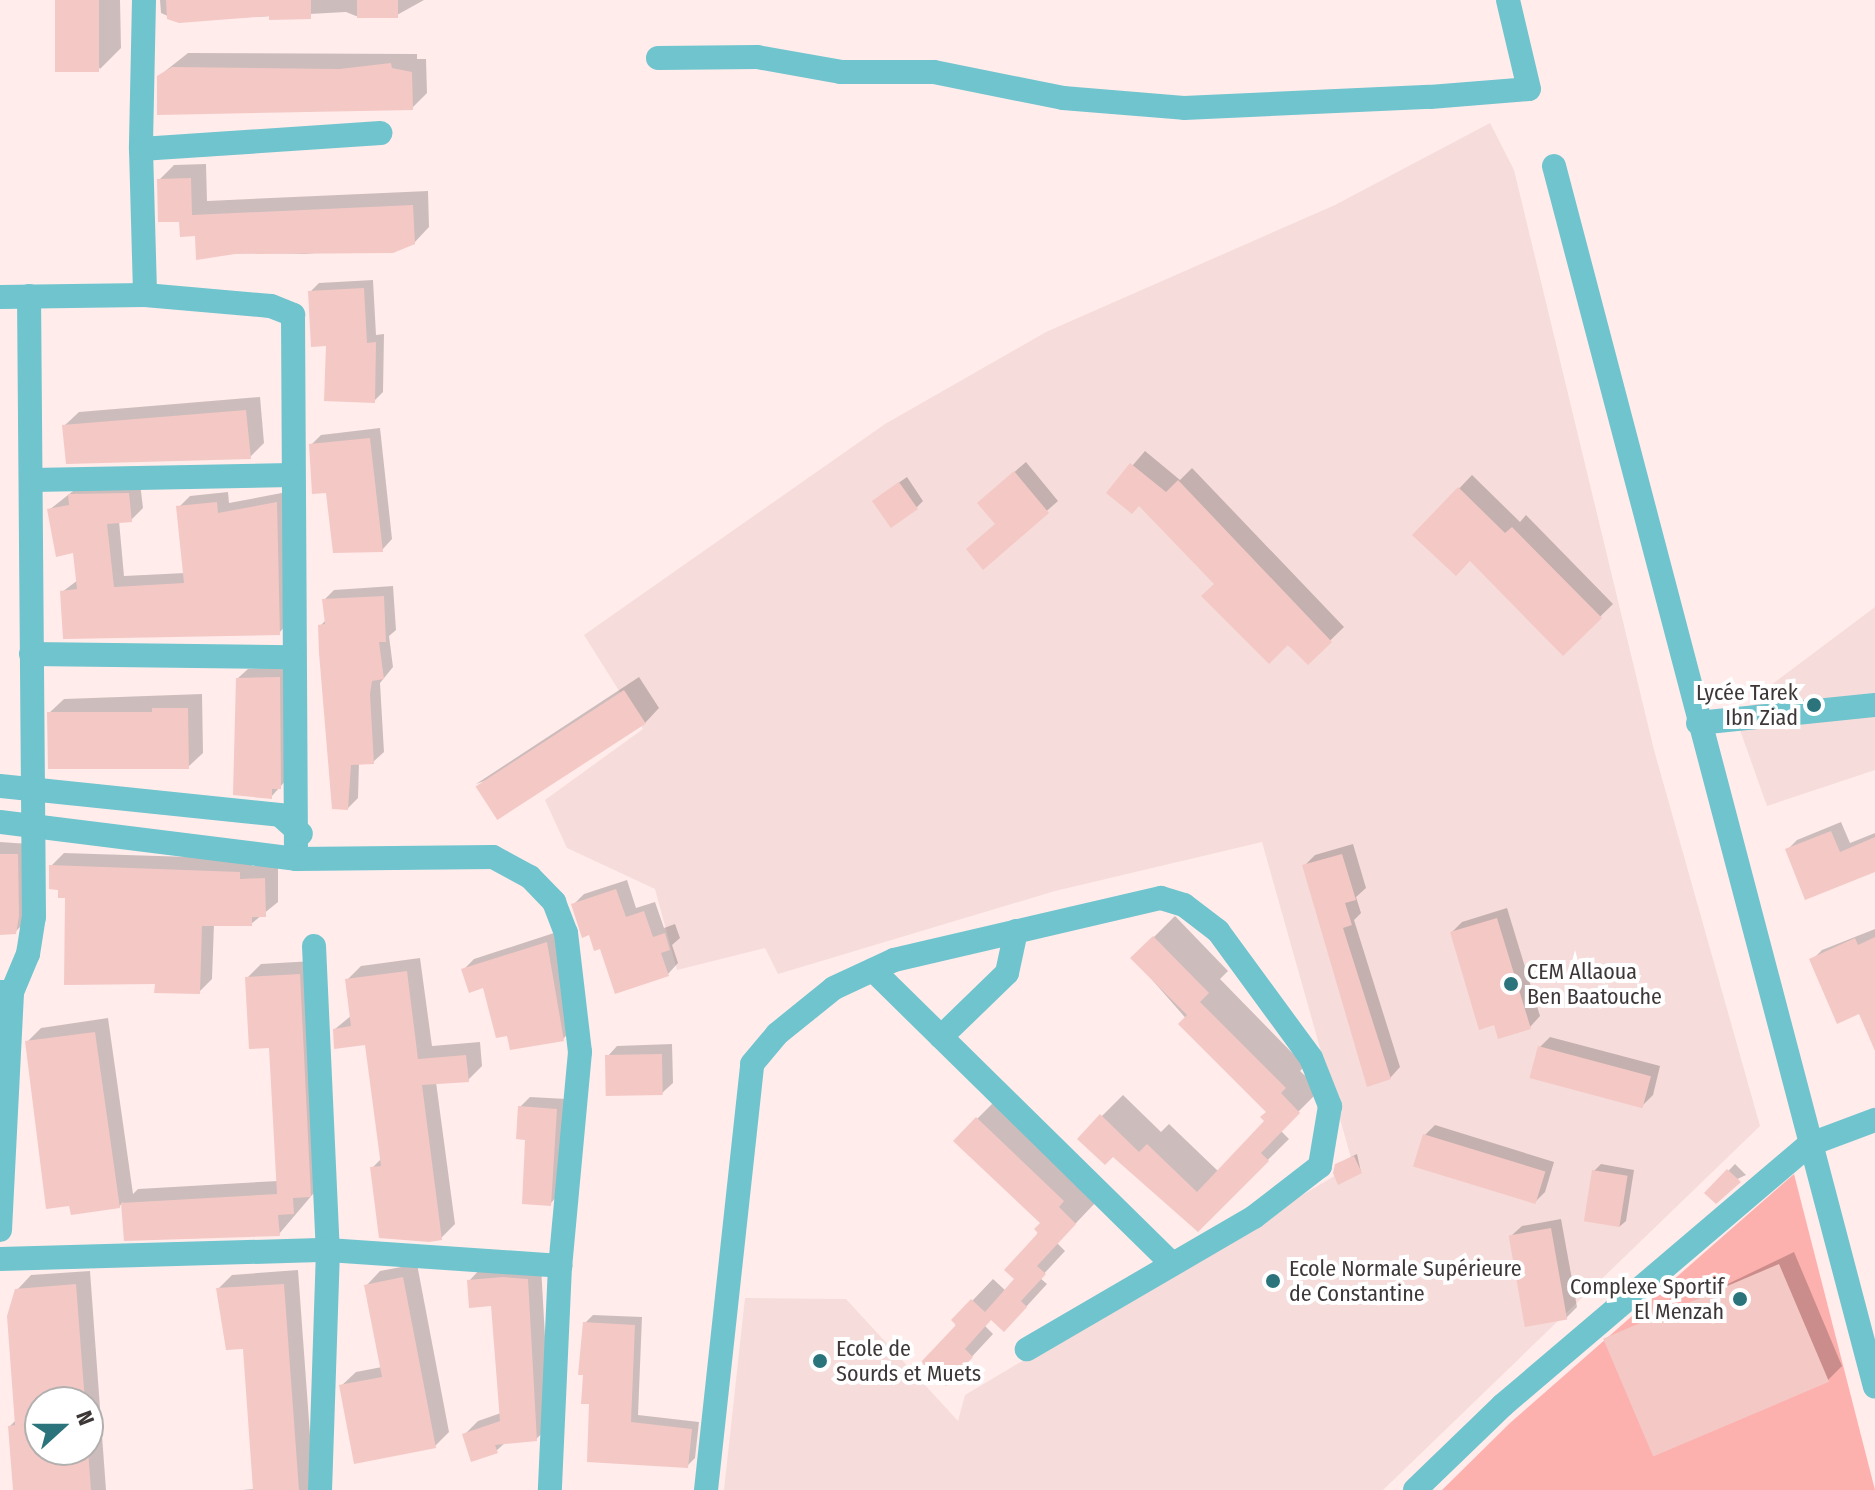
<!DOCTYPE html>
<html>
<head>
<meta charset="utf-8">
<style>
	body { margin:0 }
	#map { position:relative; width:1875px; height:1490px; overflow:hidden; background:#ffeceb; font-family:"Fira Sans Condensed",sans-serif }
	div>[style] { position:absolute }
	.built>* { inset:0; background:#f6dcda }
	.green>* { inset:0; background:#fdb1ae }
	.shadow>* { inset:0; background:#0003 }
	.building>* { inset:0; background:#f4c8c5; transform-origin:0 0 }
	.minor>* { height:24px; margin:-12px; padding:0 12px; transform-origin:12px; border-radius:12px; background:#6fc4ce }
	.dots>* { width:22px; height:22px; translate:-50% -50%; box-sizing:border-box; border:4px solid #fff; border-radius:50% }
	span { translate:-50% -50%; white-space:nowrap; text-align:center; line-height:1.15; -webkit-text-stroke:8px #fff; paint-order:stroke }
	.poi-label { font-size:22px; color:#3e3737 }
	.right { translate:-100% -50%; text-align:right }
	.left { translate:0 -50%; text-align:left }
	.north { position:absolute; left:24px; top:1386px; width:80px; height:80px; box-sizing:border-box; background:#fff; border:2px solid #b2afaf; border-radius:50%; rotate:69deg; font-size:22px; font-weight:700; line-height:32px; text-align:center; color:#3e3737 }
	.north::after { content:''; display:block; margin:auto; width:28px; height:36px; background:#2b747c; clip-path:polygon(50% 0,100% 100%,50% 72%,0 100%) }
</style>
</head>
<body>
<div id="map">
	<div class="built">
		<i style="clip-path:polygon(1490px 123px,1514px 170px,1654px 750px,1760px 1126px,1383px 1490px,724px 1490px,745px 1298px,846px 1299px,958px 1421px,965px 1395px,1353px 1165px,1262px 842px,1055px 891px,778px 974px,765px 948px,677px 970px,655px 889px,567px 848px,545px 800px,643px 729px,584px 635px,885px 424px,1046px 332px,1335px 205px)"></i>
		<i style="clip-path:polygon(1875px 607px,1875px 770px,1767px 806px,1735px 716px,1772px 694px,1771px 685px)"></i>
	</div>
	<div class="green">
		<i style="clip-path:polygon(1794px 1174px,1875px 1490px,1442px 1490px,1510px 1423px)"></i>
	</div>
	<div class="shadow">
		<i style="clip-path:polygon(57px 0,120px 0,121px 48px,100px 69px)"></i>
		<i style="clip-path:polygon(160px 0,424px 0,397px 15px,356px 16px,346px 12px,179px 21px,161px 13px)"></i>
		<i style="clip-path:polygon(188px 53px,417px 54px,417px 59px,426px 59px,427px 93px,412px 108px,159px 76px)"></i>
		<i style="clip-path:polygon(206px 164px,207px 201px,428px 191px,429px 227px,414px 243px,305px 254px,234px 252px,196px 234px,181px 220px,159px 180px,174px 165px)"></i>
		<i style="clip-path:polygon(373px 280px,376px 335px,384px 334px,383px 392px,374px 401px,328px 344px,310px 292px,319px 283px)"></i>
		<i style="clip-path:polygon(260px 397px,264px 443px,250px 457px,64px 426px,79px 412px)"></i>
		<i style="clip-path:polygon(380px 428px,392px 539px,382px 550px,328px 491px,311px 445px,321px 435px)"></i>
		<i style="clip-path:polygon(1145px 451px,1180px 480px,1192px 468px,1344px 627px,1308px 662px,1217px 584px,1140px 504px,1109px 493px)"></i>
		<i style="clip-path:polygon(1026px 462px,1058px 501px,983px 567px,997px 524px,990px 493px)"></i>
		<i style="clip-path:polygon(1472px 475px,1520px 522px,1526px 515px,1613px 604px,1563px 653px,1470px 559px,1415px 535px)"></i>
		<i style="clip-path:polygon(907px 477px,923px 501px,917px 507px,881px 495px)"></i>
		<i style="clip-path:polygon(140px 483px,143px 508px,131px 520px,119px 521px,124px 576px,185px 573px,179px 507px,190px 496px,228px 492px,229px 503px,287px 492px,290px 621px,279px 633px,62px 592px,78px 580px,75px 551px,49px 510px,82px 484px)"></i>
		<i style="clip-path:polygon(393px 586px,396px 630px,389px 636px,393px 667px,380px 683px,384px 752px,373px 762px,359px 763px,358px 798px,348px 808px,320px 626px,326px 620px,324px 600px,334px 590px)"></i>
		<i style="clip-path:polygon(289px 668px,289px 777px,271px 797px,238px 678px,248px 669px)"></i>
		<i style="clip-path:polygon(639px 677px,659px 708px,645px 723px,476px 784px)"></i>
		<i style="clip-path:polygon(202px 694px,203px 753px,188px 767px,49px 713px,64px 699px)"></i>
		<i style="clip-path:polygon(1841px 822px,1850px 843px,1875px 833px,1875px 867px,1787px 850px,1797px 840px)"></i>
		<i style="clip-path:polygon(0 842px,29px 844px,27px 920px,15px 932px,0 933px)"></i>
		<i style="clip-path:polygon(1353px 844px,1366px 888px,1356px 897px,1361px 913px,1354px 920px,1400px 1067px,1390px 1078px,1304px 866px,1315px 855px)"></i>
		<i style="clip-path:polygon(64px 853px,252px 859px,252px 866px,278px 866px,278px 902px,251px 924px,214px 924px,212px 979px,199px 992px,157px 982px,67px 896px,51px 866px)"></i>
		<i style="clip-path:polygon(627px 880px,636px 908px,655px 902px,664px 928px,675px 924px,680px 938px,672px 945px,678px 963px,668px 974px,601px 947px,573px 905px,584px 894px)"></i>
		<i style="clip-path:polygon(1507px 908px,1540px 1016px,1530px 1027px,1452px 932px,1462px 922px)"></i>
		<i style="clip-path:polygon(1175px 916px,1228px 971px,1220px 979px,1305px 1066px,1300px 1071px,1320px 1090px,1280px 1130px,1289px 1139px,1198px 1229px,1113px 1154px,1080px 1138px,1123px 1095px,1161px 1132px,1169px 1124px,1219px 1172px,1267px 1121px,1268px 1112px,1133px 958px)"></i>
		<i style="clip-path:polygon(1875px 929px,1875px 1047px,1860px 1011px,1812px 960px,1822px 950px)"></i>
		<i style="clip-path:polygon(557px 932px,573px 1028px,563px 1039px,509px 1034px,484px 986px,463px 970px,474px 959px)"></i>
		<i style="clip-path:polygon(420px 958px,432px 1046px,480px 1042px,482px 1066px,468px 1080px,436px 1082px,455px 1224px,441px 1238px,372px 1168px,382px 1158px,366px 1043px,335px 1029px,352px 1015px,347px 980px,361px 966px)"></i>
		<i style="clip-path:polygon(314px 961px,324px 1181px,279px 1234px,126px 1239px,123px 1202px,119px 1207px,27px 1042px,41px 1028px,108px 1018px,133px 1194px,138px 1189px,278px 1181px,271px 1046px,247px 978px,261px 964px)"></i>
		<i style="clip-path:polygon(1550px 1037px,1660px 1066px,1653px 1095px,1642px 1106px,1540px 1047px)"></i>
		<i style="clip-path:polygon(672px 1044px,673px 1083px,662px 1093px,607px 1057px,617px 1046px)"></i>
		<i style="clip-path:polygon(530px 1097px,567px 1099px,560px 1193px,550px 1204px,520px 1107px)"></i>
		<i style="clip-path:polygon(998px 1098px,1096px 1202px,1057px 1243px,1065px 1251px,1040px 1278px,1047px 1284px,1025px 1308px,992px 1318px,985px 1326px,993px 1334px,967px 1362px,954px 1320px,993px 1279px,1006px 1291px,1017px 1279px,1042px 1223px,977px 1119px)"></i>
		<i style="clip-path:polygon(1435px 1125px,1554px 1162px,1545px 1192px,1534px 1203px,1425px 1135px)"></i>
		<i style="clip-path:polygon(1357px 1154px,1361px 1172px,1341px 1162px)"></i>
		<i style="clip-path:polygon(1601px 1164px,1634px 1170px,1626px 1221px,1619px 1227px,1594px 1171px)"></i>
		<i style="clip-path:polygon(1735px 1164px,1746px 1175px,1707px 1193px)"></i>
		<i style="clip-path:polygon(1561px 1219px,1577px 1307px,1566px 1318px,1511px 1236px,1522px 1226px)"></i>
		<i style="clip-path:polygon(1794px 1252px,1842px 1366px,1828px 1380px,1610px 1348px,1624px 1334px)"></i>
		<i style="clip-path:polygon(417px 1264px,449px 1432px,435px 1446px,341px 1386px,356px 1372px,382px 1367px,366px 1286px,380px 1271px)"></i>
		<i style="clip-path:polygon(541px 1266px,550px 1426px,536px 1439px,506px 1442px,496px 1451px,464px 1435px,478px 1421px,501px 1413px,493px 1304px,469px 1281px,482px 1267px)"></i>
		<i style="clip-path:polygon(298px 1270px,314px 1490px,242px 1490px,255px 1489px,245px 1347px,218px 1289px,232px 1275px)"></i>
		<i style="clip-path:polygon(evenodd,90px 1271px,106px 1490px,15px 1490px,10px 1426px,17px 1419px,17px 1290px,31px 1275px,90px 1271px,40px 1402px,88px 1402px,88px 1450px,40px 1450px,40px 1402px)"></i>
		<i style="clip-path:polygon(593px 1315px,642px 1317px,638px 1415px,699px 1422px,695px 1458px,687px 1466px,591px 1403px,585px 1323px)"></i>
	</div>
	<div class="building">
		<i style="left:55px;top:0;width:44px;height:72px"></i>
		<i style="clip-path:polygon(166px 0,311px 0,311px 19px,269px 20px,269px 16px,179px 23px,167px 19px)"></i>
		<i style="left:357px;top:0;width:41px;height:18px"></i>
		<i style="clip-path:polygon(391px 63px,392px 68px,412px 72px,413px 110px,157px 115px,157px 76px,172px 67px,339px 69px)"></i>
		<i style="clip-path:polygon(191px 178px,192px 215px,413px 205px,415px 244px,393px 253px,235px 254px,196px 260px,195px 236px,180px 237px,179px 222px,158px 222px,157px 179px)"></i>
		<i style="clip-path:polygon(364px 288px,367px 343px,376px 342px,375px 403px,324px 401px,326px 346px,311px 347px,308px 291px)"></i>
		<i style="clip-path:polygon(246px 410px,251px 459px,66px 464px,62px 425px)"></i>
		<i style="clip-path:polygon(370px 438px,383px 552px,333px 553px,326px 493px,312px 494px,309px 444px)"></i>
		<i style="clip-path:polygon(1130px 463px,1166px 492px,1178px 480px,1332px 642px,1308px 665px,1288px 645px,1269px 664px,1201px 596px,1214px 584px,1139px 506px,1132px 514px,1106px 493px)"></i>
		<i style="clip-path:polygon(1014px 471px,1049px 513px,983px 570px,966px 549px,995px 524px,977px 503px)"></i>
		<i style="left:899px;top:482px;width:33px;height:33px;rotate:55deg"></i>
		<i style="clip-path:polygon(1458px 487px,1505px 533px,1512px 527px,1602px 618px,1563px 656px,1470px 561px,1456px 576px,1412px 535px)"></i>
		<i style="clip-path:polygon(129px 493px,132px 522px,107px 524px,114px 587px,184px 583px,176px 506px,217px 502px,218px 513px,277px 502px,280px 635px,63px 639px,60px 591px,77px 589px,73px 553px,56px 557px,47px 509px,69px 505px,68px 494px)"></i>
		<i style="clip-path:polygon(384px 596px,386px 642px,379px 642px,384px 679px,372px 681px,370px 694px,374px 764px,351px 765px,348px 810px,332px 809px,319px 653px,318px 625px,325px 624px,322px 599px)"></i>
		<i style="clip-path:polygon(280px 677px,281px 789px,272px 789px,272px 799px,233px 795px,236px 678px)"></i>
		<i style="left:624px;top:690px;width:40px;height:177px;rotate:57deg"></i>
		<i style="clip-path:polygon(152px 708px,188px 708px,189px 769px,48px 769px,47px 712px,152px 712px)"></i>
		<i style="clip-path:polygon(1831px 831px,1840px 852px,1875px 837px,1875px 872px,1805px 900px,1785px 849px)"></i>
		<i style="clip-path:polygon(0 854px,18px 854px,19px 916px,16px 934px,0 935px)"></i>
		<i style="clip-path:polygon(1342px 854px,1356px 900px,1345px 903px,1352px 925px,1343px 928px,1391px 1079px,1367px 1087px,1302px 865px)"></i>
		<i style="clip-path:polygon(49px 865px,240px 872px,240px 879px,265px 878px,266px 917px,252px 917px,252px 926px,202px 926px,200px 994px,154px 993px,155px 984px,64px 985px,65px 898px,58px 898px,58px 890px,49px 889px)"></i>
		<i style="clip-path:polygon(616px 889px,626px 917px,644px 911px,653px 937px,665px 933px,670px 950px,661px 953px,669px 976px,615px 994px,600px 949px,594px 951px,589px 935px,582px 938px,571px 904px)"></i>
		<i style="clip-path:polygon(1497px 918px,1531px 1029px,1498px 1039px,1494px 1025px,1479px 1030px,1450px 932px)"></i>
		<i style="clip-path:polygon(1153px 936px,1209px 993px,1200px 1002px,1286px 1088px,1281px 1093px,1300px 1113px,1261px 1153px,1269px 1161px,1198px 1232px,1113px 1157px,1105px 1165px,1077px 1139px,1100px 1114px,1139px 1152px,1147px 1144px,1197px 1192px,1264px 1121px,1260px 1117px,1266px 1112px,1178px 1024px,1187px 1015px,1130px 958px)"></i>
		<i style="clip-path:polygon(1875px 937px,1875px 1051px,1859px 1014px,1837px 1024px,1809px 959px,1855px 938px,1858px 945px)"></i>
		<i style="clip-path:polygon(547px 942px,564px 1041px,510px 1050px,507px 1036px,496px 1038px,483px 988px,469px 993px,461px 969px)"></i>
		<i style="clip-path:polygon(407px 971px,418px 1059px,466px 1055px,469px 1082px,422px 1085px,442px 1240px,429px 1242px,379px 1238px,370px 1167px,381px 1166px,365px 1045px,334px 1049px,333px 1029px,351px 1026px,345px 979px)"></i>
		<i style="clip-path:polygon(300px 974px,311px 1197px,293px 1198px,294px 1214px,278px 1215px,280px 1236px,124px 1241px,121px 1203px,277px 1194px,269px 1048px,249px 1049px,245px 977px)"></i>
		<i style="clip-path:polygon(95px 1032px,120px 1208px,71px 1215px,69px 1206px,46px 1209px,25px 1041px)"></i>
		<i style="left:1538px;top:1046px;width:117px;height:33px;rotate:15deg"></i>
		<i style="left:662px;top:1054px;width:41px;height:57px;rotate:89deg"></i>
		<i style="clip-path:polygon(518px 1106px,557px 1109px,551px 1206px,522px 1204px,525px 1140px,516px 1139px)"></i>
		<i style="clip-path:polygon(976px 1117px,1064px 1201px,1059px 1207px,1076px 1224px,1037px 1266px,1046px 1274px,1021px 1301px,1027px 1307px,1004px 1332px,991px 1320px,965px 1349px,973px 1357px,946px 1386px,921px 1362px,956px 1325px,951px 1320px,971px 1299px,985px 1312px,1014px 1279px,1004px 1270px,1038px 1233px,1034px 1229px,1040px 1223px,953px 1141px)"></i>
		<i style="left:1423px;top:1134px;width:128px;height:34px;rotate:17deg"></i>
		<i style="clip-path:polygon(1354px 1156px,1362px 1173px,1338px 1185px,1333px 1173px,1335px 1164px)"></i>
		<i style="clip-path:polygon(1727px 1169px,1741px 1182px,1716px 1204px,1704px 1193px)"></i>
		<i style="left:1592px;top:1170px;width:36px;height:52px;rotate:9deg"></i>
		<i style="left:1551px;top:1228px;width:93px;height:43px;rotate:80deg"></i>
		<i style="left:1779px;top:1264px;width:128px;height:191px;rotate:67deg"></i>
		<i style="clip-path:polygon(403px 1277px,436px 1448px,354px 1464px,339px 1385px,382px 1377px,364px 1285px)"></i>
		<i style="clip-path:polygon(503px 1277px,528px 1279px,537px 1441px,495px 1445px,498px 1453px,471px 1462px,462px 1434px,500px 1421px,491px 1306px,469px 1308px,467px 1280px)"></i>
		<i style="clip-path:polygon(76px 1284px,85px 1402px,40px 1402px,40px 1450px,88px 1450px,91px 1490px,13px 1490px,8px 1426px,15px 1425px,7px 1316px,15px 1289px)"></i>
		<i style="clip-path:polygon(284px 1284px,299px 1490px,253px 1490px,243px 1349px,226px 1350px,216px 1288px)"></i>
		<i style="clip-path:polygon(583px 1322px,635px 1325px,631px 1422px,692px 1429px,688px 1468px,587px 1462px,589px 1404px,581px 1404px,583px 1375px,578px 1375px)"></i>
	</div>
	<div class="minor">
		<i style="left:144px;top:0;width:149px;rotate:91.2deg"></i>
		<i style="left:141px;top:149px;width:146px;rotate:88.4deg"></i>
		<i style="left:658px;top:58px;width:99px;rotate:-0.6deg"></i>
		<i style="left:757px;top:57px;width:85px;rotate:10.1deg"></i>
		<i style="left:841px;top:72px;width:93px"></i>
		<i style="left:934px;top:72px;width:132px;rotate:11.4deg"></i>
		<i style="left:1063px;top:98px;width:121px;rotate:4.7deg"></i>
		<i style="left:1184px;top:108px;width:246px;rotate:-2.6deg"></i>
		<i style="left:1430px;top:97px;width:99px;rotate:-4.6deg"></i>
		<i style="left:1529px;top:89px;width:91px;rotate:-103.3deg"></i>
		<i style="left:141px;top:149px;width:240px;rotate:-3.8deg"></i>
		<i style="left:1554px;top:166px;width:1262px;rotate:75.27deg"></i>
		<i style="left:0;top:297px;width:145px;rotate:-0.8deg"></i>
		<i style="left:145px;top:295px;width:126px;rotate:5deg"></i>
		<i style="left:271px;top:306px;width:24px;rotate:22deg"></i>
		<i style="left:293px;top:315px;width:544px;rotate:89.68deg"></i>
		<i style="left:33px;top:480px;width:258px;rotate:-1.1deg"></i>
		<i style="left:31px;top:654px;width:261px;rotate:0.7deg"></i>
		<i style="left:1698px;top:723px;width:178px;rotate:-5.8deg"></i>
		<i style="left:0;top:786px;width:281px;rotate:5.9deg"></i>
		<i style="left:280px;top:815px;width:28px;rotate:42deg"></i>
		<i style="left:0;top:822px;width:298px;rotate:7.1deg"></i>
		<i style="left:296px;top:859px;width:197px;rotate:-0.6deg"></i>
		<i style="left:493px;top:857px;width:42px;rotate:28.4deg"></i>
		<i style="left:530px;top:877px;width:35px;rotate:46deg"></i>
		<i style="left:554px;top:902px;width:33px;rotate:69deg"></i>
		<i style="left:566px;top:933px;width:120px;rotate:83.3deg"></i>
		<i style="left:580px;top:1052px;width:215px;rotate:95.3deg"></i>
		<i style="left:560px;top:1266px;width:224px;rotate:92.6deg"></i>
		<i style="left:314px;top:946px;width:304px;rotate:87.4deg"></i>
		<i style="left:328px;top:1250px;width:240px;rotate:91.9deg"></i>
		<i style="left:873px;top:970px;width:417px;rotate:44.5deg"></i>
		<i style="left:0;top:992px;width:12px"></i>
		<i style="left:12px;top:992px;width:41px;rotate:-67.2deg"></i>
		<i style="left:28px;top:954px;width:37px;rotate:-81deg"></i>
		<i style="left:34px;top:917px;width:621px;rotate:-90.46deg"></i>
		<i style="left:941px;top:1037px;width:92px;rotate:-44.1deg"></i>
		<i style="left:1007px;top:973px;width:43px;rotate:-77.9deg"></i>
		<i style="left:0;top:1230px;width:238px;rotate:-87.1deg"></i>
		<i style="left:0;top:1259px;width:328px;rotate:-1.6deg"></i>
		<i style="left:328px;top:1250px;width:233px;rotate:3.9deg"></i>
		<i style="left:706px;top:1490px;width:428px;rotate:-83.8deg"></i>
		<i style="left:752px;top:1064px;width:39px;rotate:-50deg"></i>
		<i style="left:777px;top:1034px;width:73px;rotate:-38.9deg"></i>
		<i style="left:834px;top:988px;width:66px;rotate:-25deg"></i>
		<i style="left:894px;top:960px;width:274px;rotate:-13.1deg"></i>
		<i style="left:1161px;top:898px;width:24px;rotate:17deg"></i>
		<i style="left:1184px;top:905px;width:43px;rotate:37.4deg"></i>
		<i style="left:1218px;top:931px;width:157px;rotate:53.8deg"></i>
		<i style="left:1311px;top:1058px;width:52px;rotate:68.4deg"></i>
		<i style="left:1330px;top:1106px;width:61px;rotate:99.5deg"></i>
		<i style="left:1320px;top:1166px;width:83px;rotate:142.3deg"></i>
		<i style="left:1254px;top:1217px;width:263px;rotate:149.8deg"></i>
		<i style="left:1415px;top:1490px;width:122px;rotate:-44deg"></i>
		<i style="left:1503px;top:1405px;width:401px;rotate:-40.4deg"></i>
		<i style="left:1808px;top:1145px;width:72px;rotate:-20.5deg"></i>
	</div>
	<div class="dots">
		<i style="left:1814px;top:705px;background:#2b747c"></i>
		<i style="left:1511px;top:984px;background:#2b747c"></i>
		<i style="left:1273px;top:1281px;background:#2b747c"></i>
		<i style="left:1740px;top:1299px;background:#2b747c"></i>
		<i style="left:820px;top:1361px;background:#2b747c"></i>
	</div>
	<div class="poi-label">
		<span class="right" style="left:1798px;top:705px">Lycée Tarek<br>Ibn Ziad</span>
		<span class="left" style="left:1527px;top:984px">CEM Allaoua<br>Ben Baatouche</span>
		<span class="left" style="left:1289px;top:1281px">Ecole Normale Supérieure<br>de Constantine</span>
		<span class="right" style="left:1724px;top:1299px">Complexe Sportif<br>El Menzah</span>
		<span class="left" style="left:836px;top:1361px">Ecole de<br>Sourds et Muets</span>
	</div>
	<div class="north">N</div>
</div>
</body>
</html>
